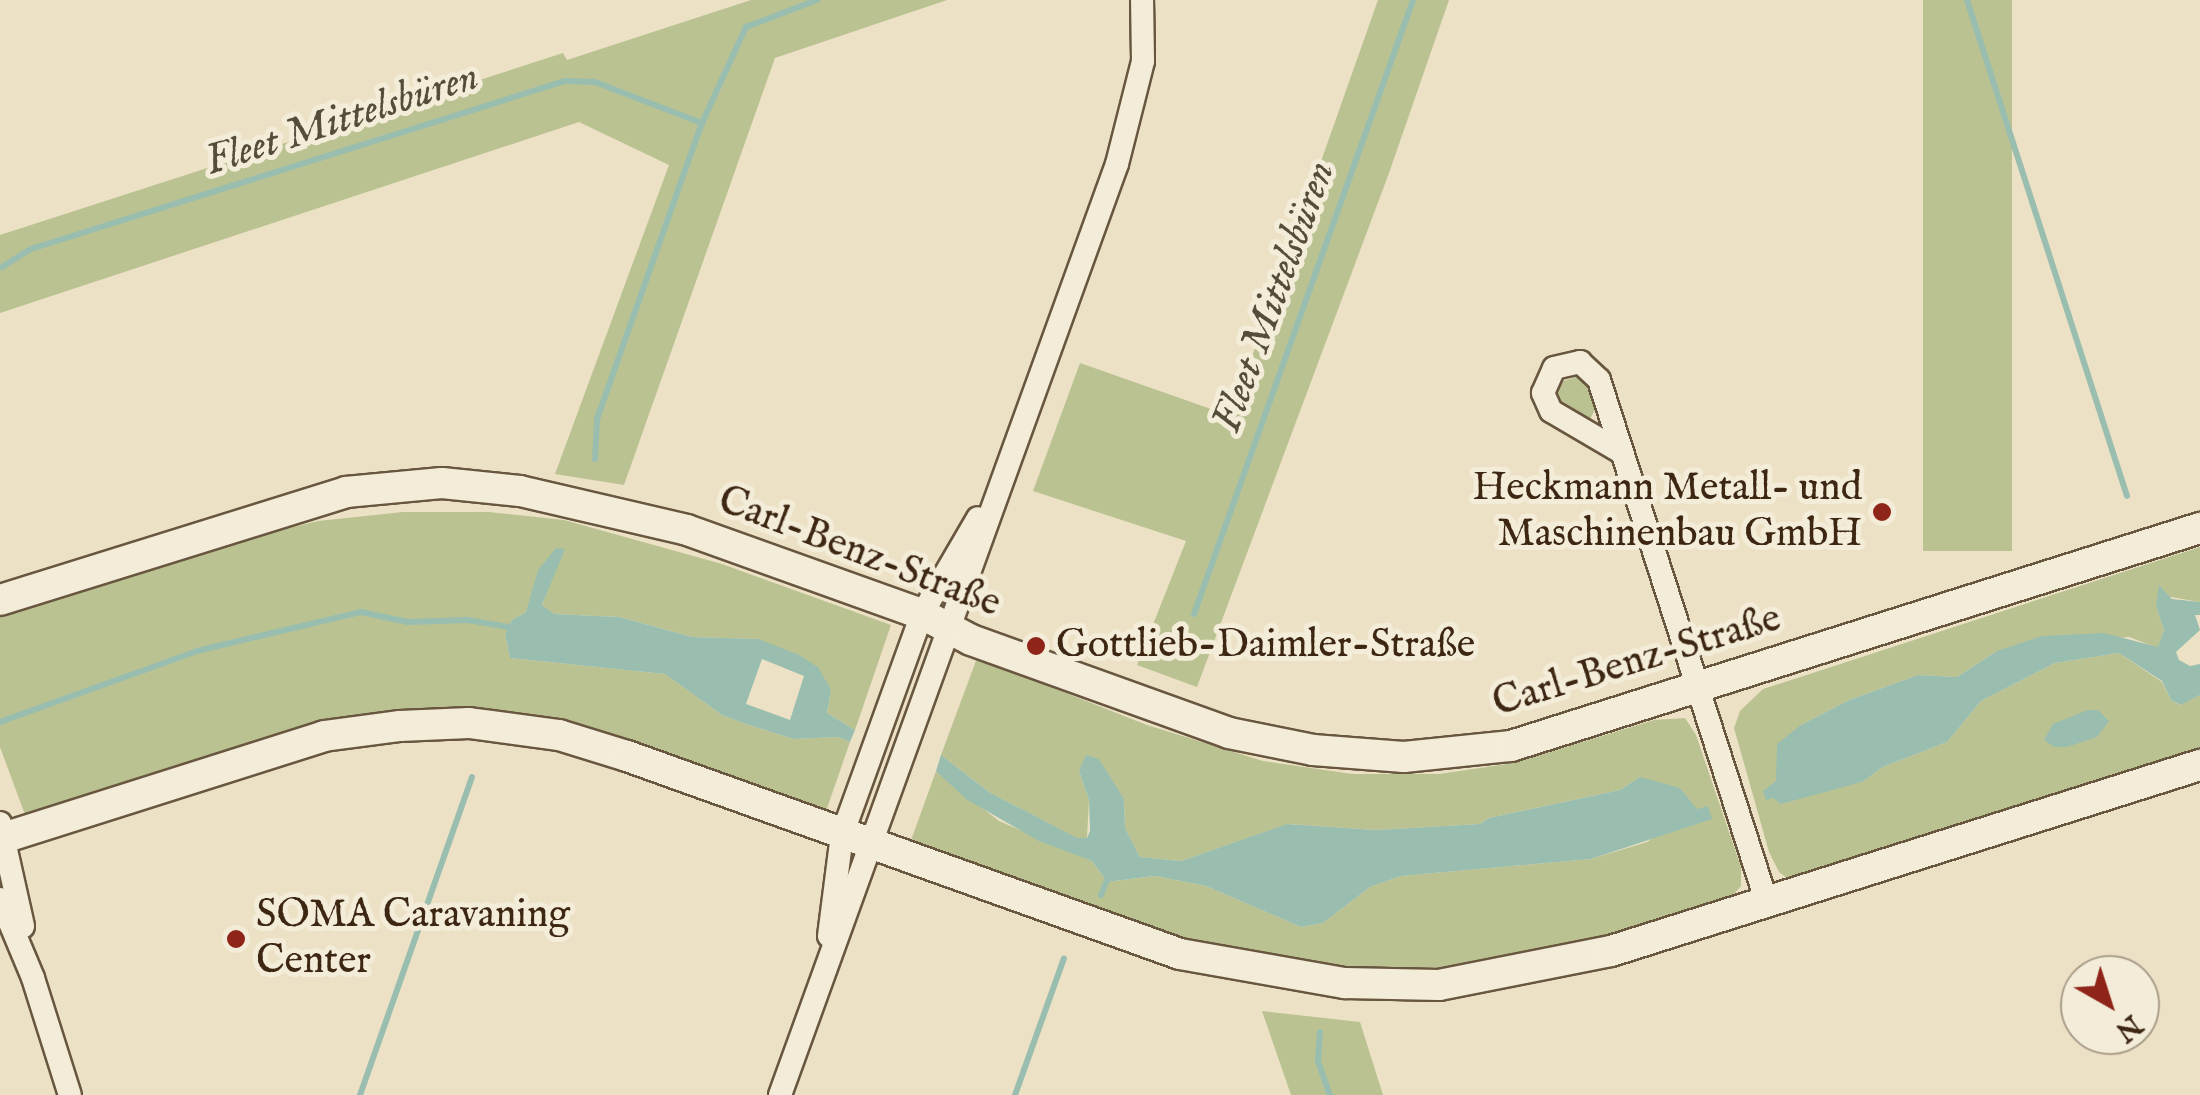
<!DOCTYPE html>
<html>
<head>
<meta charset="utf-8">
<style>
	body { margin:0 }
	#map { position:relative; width:2200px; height:1095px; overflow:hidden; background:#ece1c4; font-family:"IM FELL English",serif }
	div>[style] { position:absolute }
	.green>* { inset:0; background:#bac292; transform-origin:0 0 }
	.water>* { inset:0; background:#99beb0 }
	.stream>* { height:6px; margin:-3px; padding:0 3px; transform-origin:3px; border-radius:3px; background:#99beb0 }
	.roads { filter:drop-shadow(2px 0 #69563f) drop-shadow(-2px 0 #69563f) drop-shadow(0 2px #69563f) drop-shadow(0 -2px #69563f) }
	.street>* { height:22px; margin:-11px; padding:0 11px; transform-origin:11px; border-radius:11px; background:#f3ecd9 }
	.secondary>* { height:30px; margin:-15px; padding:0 15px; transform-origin:15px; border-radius:15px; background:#f3ecd9 }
	.dots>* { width:28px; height:28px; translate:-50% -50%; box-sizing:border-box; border:5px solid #f3ecd9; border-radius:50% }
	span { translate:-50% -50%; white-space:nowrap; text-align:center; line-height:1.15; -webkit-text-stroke:10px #f3ecd9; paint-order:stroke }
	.poi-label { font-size:40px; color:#3d2713 }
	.right { translate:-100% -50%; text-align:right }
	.left { translate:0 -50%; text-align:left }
	.street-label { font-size:40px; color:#3d2713 }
	.water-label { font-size:42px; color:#544d3a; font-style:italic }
	.north { position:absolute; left:2060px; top:955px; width:100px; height:100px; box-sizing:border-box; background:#f3ecd9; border:2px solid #aa9d8a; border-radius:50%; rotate:141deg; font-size:28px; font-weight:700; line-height:40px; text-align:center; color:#3d2713 }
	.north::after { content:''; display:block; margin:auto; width:35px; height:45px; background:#8f2418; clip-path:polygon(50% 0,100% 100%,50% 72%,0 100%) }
</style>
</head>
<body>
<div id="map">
	<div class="green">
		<i style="clip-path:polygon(751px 0,947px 0,775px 58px,624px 485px,555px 474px,669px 165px,579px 122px,0 313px,0 235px,563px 53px,567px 60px)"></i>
		<i style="clip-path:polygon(1378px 0,1449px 0,1389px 173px,1197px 687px,1137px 665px,1186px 541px,1033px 491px,1080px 363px,1231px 416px)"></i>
		<i style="left:1923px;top:0;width:89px;height:551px"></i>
		<i style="clip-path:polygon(1576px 377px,1586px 383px,1596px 408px,1590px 419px,1557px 398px,1560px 382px)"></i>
		<i style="clip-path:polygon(403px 512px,489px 512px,564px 520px,722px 564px,891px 625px,855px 730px,827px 713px,831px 690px,758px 639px,692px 637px,620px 617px,554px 614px,542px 606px,548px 588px,531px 597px,526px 612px,512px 620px,505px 634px,510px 658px,665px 674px,722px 715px,743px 723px,793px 739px,838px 737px,850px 742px,824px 817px,456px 714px,27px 820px,0 747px,0 617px,228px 543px,318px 521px)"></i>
		<i style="clip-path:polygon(2200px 547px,2200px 602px,2165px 596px,2156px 606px,2164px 630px,2158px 648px,2129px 637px,1997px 651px,1957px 677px,1918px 675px,1849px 700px,1801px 725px,1776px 782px,1773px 798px,1862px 782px,1883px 767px,1947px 742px,1981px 701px,2055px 663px,2119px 653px,2162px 682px,2171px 700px,2180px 705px,2200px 695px,2200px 757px,1792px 882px,1779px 872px,1769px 852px,1734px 728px,1740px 711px,1763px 689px)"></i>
		<i style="clip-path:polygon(977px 658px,1147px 725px,1263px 761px,1352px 774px,1439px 774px,1514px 763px,1654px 720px,1685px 718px,1696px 735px,1741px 867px,1741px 886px,1728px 901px,1616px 938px,1454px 969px,1366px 974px,1175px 942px,909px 846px,936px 771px,999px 821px,1092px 861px,1107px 882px,1155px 876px,1206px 886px,1301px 927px,1323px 923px,1370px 887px,1401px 876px,1591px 859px,1647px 842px,1697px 809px,1640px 777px,1620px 790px,1489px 818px,1480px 824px,1376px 830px,1288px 824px,1181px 861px,1140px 857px,1125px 828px,1124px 799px,1079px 771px,1089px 800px,1087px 838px,1076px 838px,989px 792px,941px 755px)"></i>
		<i style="clip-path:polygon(1262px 1011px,1360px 1022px,1383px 1095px,1291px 1095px)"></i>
	</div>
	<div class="water">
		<i style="clip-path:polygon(evenodd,556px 548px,565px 549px,542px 605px,554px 614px,620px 617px,692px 637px,758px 639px,799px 655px,818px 667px,831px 690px,827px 713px,855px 730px,850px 742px,838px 737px,793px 739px,743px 723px,722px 715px,665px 674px,510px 658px,505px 634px,512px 620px,526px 612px,538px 570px,556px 548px,762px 659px,804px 676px,790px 720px,746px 704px,762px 659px)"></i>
		<i style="clip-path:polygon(2159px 585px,2172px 599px,2200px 602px,2200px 615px,2195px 615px,2200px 630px,2176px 652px,2179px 660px,2190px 666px,2200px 664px,2200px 695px,2181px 705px,2171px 700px,2162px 681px,2119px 653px,2055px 663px,1981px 701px,1947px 742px,1883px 767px,1862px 782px,1781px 804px,1773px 798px,1766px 800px,1763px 791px,1776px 781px,1777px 744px,1801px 725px,1849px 700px,1918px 675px,1957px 677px,1997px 651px,2042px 636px,2104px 633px,2158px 647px,2164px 630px,2156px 606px)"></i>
		<i style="clip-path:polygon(2088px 710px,2098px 710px,2109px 721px,2097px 737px,2067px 747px,2054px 747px,2044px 740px,2053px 724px)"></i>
		<i style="clip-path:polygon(941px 755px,989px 792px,1077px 838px,1087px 838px,1090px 831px,1089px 800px,1079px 771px,1086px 755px,1099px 759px,1124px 799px,1125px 828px,1140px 857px,1181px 861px,1287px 824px,1376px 830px,1480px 824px,1489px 818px,1620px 790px,1640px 777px,1680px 788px,1697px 809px,1708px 806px,1712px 819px,1591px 859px,1401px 876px,1370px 887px,1323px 923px,1301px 927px,1206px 886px,1155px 876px,1107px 882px,1092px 861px,1039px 841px,966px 799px,936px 771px)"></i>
	</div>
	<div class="stream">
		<i style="left:1967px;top:0;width:521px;rotate:72.12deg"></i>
		<i style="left:2px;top:267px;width:34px;rotate:-32deg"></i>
		<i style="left:31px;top:249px;width:560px;rotate:-17.46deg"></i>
		<i style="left:565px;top:81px;width:30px;rotate:2deg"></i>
		<i style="left:595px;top:82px;width:115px;rotate:21deg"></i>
		<i style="left:595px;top:459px;width:40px;rotate:-87.1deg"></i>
		<i style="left:597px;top:419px;width:314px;rotate:-70.5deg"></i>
		<i style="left:702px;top:123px;width:106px;rotate:-65.4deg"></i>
		<i style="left:746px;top:27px;width:76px;rotate:-20.8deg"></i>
		<i style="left:1194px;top:614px;width:652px;rotate:-70.37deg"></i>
		<i style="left:0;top:722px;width:209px;rotate:-19.8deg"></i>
		<i style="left:197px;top:651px;width:169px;rotate:-13.4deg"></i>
		<i style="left:361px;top:612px;width:48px;rotate:12deg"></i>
		<i style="left:408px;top:622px;width:59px;rotate:-1.9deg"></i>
		<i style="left:467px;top:620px;width:49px;rotate:9.5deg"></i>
		<i style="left:1101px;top:895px;width:18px;rotate:-68deg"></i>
		<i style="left:1320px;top:1032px;width:29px;rotate:94deg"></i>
		<i style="left:1318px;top:1061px;width:36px;rotate:71deg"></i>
		<i style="left:360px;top:1095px;width:337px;rotate:-70.6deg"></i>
		<i style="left:1015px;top:1095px;width:145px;rotate:-70.3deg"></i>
	</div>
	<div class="roads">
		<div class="street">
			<i style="left:1621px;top:452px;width:81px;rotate:-149.6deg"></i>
			<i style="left:1551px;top:411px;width:20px;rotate:-114deg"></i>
			<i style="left:1543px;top:393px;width:27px;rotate:-66deg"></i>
			<i style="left:1554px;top:368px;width:27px;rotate:-13deg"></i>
			<i style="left:1580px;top:362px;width:26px;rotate:43deg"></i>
			<i style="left:1599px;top:380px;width:549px;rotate:72.19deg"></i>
			<i style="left:0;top:823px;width:106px;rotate:77.4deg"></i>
			<i style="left:0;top:899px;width:86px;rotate:67.3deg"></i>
			<i style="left:33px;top:978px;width:123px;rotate:72.5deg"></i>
			<i style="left:829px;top:936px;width:102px;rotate:-82.7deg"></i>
			<i style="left:842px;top:835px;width:235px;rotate:-70.1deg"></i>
			<i style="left:922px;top:614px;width:111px;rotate:-59.7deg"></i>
			<i style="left:780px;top:1095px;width:990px;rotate:-70.1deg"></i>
			<i style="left:1117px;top:164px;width:106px;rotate:-75.8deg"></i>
			<i style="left:1143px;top:61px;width:61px;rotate:-90.9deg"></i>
		</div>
		<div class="secondary">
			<i style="left:0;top:600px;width:362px;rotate:-17.3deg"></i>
			<i style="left:346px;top:492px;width:96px;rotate:-5.4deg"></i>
			<i style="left:442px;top:483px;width:78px;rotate:5.9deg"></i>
			<i style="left:520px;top:491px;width:171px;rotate:13.1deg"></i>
			<i style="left:687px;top:530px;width:250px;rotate:19.7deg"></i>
			<i style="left:922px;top:614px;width:55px;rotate:28deg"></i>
			<i style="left:971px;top:640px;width:274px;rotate:19.8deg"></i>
			<i style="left:1229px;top:733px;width:86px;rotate:11.4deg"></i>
			<i style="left:1313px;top:750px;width:91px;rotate:4.4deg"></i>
			<i style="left:1404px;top:757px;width:108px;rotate:-5.9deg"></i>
			<i style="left:1511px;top:746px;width:723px;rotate:-17.56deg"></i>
			<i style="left:0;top:839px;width:340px;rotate:-17.6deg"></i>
			<i style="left:324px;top:736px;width:77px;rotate:-7.5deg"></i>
			<i style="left:400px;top:726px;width:69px;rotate:-2.5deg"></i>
			<i style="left:469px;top:723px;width:91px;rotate:7.6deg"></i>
			<i style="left:559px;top:735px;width:71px;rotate:17.2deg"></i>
			<i style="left:627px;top:756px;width:587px;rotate:19.7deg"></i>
			<i style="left:1180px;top:954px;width:168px;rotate:10deg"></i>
			<i style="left:1345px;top:983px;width:94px;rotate:1.2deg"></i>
			<i style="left:1439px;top:985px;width:175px;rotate:-11.2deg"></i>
			<i style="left:1611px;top:951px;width:618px;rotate:-17.53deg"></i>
		</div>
	</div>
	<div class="dots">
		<i style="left:1882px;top:512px;background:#8f2418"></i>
		<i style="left:1036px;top:646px;background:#8f2418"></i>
		<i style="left:236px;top:939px;background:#8f2418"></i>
	</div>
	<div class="poi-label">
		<span class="right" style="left:1862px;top:512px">Heckmann Metall- und<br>Maschinenbau GmbH</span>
		<span class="left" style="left:1056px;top:646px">Gottlieb-Daimler-Straße</span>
		<span class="left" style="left:256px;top:939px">SOMA Caravaning<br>Center</span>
	</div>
	<div class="street-label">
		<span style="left:859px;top:553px;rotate:21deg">Carl-Benz-Straße</span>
		<span style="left:1637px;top:662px;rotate:-17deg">Carl-Benz-Straße</span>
	</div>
	<div class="water-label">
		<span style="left:342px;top:120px;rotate:-18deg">Fleet Mittelsbüren</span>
		<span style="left:1275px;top:297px;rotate:-70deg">Fleet Mittelsbüren</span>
	</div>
	<div class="north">N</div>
</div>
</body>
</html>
